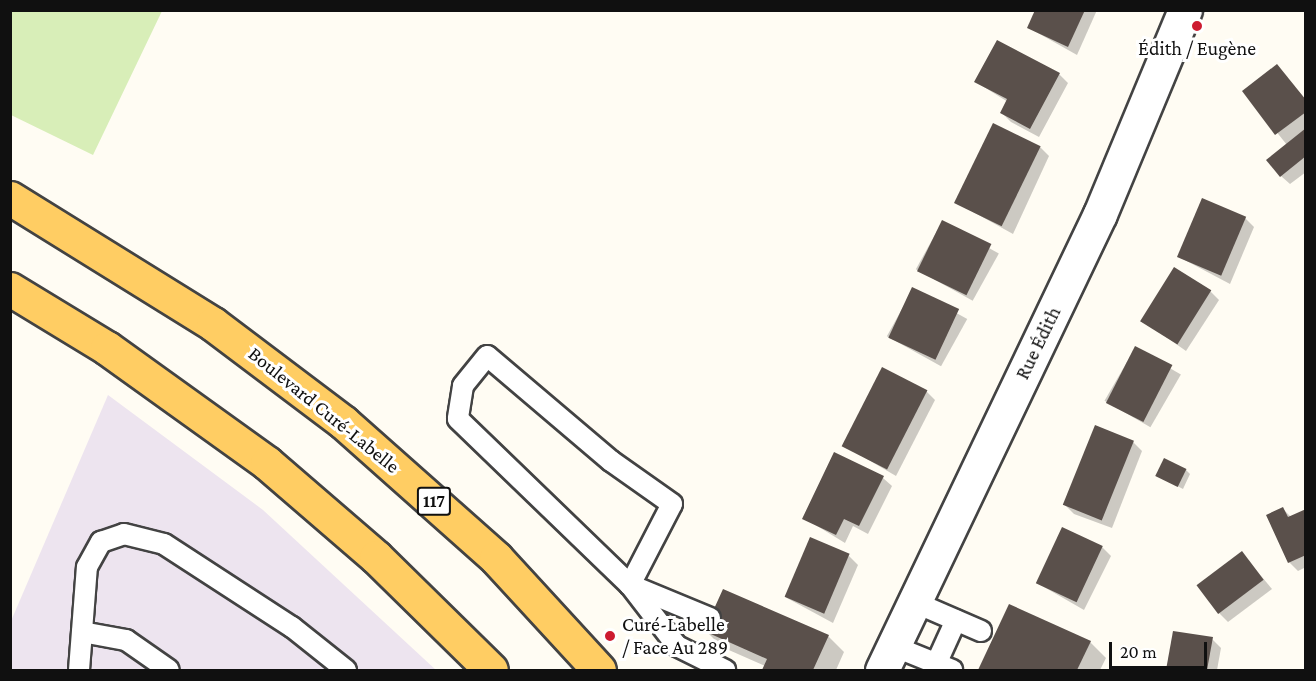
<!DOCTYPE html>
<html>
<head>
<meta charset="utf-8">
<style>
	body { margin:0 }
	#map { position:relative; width:1316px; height:681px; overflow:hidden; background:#fffcf3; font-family:"Crimson Pro",serif }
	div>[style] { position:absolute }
	.industrial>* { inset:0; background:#ede4ef }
	.green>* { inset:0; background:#d8eeb8 }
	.shadow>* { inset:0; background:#0003; transform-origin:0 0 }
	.building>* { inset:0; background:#5a504b; transform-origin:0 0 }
	.roads { filter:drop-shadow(2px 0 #434343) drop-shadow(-2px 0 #434343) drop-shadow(0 2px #434343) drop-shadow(0 -2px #434343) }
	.service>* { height:20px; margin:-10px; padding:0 10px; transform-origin:10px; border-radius:10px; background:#fff }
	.minor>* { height:33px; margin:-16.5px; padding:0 16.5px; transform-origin:16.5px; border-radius:16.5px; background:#fff }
	.primary>* { height:33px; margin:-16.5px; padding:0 16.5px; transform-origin:16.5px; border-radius:16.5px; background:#ffcd63 }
	.dots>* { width:16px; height:16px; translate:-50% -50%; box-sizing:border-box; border:3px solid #fff; border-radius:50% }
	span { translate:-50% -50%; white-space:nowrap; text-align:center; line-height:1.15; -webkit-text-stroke:6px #fff; paint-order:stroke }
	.shield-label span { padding:2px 4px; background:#fff; border:2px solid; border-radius:4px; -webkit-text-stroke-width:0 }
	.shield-label { font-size:18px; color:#101010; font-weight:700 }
	.poi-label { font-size:20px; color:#101010 }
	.left { translate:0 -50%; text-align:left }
	.street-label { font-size:20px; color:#101010 }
	.frame { position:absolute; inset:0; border:12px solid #101010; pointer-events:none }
	.scale { position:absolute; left:1109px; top:642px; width:98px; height:27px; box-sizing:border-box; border:3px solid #101010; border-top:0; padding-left:8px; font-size:18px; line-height:21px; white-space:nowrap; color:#101010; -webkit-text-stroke:4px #fff; paint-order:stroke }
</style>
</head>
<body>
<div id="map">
	<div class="industrial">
		<i style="clip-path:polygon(108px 395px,263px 510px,436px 670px,11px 670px,11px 621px)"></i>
	</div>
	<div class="green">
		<i style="clip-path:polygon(10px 11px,162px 11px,93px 155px,11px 115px)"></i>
	</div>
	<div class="shadow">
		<i style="clip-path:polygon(1037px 10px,1097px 10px,1077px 55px,1029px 28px)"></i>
		<i style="clip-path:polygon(1277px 66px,1306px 100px,1306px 172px,1290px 184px,1281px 176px,1287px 145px,1244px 91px)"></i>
		<i style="clip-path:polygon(1059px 74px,1068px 83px,1039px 137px,1011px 122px,1002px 113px,1008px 102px,976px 82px)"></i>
		<i style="clip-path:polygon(1040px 147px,1049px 156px,1013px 234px,957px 203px)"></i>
		<i style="clip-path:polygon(1245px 218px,1254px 227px,1230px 284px,1179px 257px)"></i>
		<i style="left:942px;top:222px;width:65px;height:54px;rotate:29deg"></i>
		<i style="left:913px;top:289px;width:62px;height:54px;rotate:29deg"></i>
		<i style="clip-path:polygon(1210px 291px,1219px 300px,1186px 351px,1142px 320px)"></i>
		<i style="left:1135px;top:348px;width:53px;height:61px;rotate:30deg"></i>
		<i style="clip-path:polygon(926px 391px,935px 400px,896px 476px,843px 445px)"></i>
		<i style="clip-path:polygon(1133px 442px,1142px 451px,1112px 528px,1074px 514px,1065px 505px)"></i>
		<i style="clip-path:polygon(1186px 470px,1190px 474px,1183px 489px,1158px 476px)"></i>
		<i style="clip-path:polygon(883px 478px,892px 486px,868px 534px,853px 526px,845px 543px,804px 518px)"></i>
		<i style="clip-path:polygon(1283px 509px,1291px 517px,1306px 510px,1306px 567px,1298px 571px,1289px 562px)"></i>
		<i style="clip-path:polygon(1102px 547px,1111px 556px,1084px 610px,1037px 583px)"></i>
		<i style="clip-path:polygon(1242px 553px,1272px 589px,1228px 622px,1219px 613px)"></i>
		<i style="clip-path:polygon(849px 556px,858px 565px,833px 623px,785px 597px)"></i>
		<i style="clip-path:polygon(1010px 606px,1090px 642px,1106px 658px,1100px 670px,980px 670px)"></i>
		<i style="clip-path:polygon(706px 631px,828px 636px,844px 652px,836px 670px,764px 670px,765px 666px,722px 647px)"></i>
		<i style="clip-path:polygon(1174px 633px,1212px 639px,1221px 648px,1217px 670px,1167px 670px)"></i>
	</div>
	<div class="building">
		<i style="clip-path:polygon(1035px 10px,1085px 10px,1068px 47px,1027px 28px)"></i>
		<i style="clip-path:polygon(997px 40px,1060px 73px,1030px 129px,1000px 113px,1007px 99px,974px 82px)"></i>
		<i style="clip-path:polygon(1277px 64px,1306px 100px,1306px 112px,1275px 135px,1242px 91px)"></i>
		<i style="left:993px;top:123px;width:53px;height:89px;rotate:26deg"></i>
		<i style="clip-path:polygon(1306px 128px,1306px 156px,1280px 177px,1266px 160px)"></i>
		<i style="left:1202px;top:198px;width:48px;height:64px;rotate:23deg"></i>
		<i style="left:942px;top:220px;width:55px;height:57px;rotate:26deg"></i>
		<i style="left:1174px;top:267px;width:44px;height:64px;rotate:32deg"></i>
		<i style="left:912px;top:287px;width:52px;height:56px;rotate:25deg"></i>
		<i style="left:1135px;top:346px;width:42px;height:64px;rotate:27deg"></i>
		<i style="left:882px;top:367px;width:51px;height:89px;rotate:27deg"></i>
		<i style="left:1095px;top:425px;width:42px;height:86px;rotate:22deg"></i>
		<i style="clip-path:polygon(834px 452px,884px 476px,859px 526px,844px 519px,836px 535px,802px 519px)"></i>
		<i style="left:1164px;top:458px;width:25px;height:20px;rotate:26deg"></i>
		<i style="clip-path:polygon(1283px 507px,1288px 517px,1306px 509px,1306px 555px,1288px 563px,1266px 515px)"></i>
		<i style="left:1062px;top:527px;width:45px;height:62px;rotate:25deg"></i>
		<i style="left:810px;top:537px;width:43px;height:65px;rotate:23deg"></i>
		<i style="left:1242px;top:551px;width:36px;height:57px;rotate:53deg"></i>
		<i style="clip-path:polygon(723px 589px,829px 635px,813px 670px,762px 670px,767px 659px,704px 631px)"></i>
		<i style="clip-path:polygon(1009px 604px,1091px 641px,1077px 670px,978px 670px)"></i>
		<i style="clip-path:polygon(1173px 631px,1213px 637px,1207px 670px,1166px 670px)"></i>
	</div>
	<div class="roads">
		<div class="service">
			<i style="left:914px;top:602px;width:73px;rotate:23.4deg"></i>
			<i style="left:710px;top:618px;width:87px;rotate:-157.6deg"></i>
			<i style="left:630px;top:585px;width:91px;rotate:-62.6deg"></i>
			<i style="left:672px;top:504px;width:75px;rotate:-144.8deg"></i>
			<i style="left:611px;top:461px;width:162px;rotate:-139.7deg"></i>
			<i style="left:487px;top:356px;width:38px;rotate:129deg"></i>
			<i style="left:463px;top:386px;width:33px;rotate:99deg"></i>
			<i style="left:458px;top:419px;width:239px;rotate:44deg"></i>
			<i style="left:630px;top:585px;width:77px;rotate:52.4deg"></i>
			<i style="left:677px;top:646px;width:54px;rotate:26.6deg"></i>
			<i style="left:82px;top:632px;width:45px;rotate:10.3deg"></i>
			<i style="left:126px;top:640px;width:52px;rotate:34.9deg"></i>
			<i style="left:893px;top:646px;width:64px;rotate:22.1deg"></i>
			<i style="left:936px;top:664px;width:48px;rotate:-65.6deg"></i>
			<i style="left:79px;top:670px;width:103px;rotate:-85.6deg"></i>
			<i style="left:87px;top:567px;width:29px;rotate:-61deg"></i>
			<i style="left:101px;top:542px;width:24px;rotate:-19deg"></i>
			<i style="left:124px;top:534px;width:41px;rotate:14deg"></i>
			<i style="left:164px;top:544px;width:153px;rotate:33deg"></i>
			<i style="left:292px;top:627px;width:69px;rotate:38.5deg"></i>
		</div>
		<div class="minor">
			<i style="left:882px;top:670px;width:505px;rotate:-64.45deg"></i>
			<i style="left:1100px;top:214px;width:221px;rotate:-67.4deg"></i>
		</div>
		<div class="primary">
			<i style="left:10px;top:198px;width:239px;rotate:31.8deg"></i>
			<i style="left:213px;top:324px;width:163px;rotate:37deg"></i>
			<i style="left:343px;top:422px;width:205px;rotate:41.6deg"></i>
			<i style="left:496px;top:558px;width:152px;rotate:47.4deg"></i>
			<i style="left:10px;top:289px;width:114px;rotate:31.3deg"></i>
			<i style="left:107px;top:348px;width:197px;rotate:35.7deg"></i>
			<i style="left:267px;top:463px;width:144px;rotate:40.8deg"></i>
			<i style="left:376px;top:557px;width:161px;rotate:44.5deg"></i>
		</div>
	</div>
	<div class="dots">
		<i style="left:1197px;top:26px;background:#cd1b30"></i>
		<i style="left:610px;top:636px;background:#cd1b30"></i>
	</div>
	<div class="shield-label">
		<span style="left:434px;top:501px">117</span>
	</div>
	<div class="poi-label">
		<span style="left:1197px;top:48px">Édith / Eugène</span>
		<span class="left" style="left:622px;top:636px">Curé-Labelle<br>/ Face Au 289</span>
	</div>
	<div class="street-label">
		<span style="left:1038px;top:343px;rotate:-64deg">Rue Édith</span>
		<span style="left:324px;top:410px;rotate:39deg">Boulevard Curé-Labelle</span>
	</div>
	<div class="frame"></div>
	<div class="scale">20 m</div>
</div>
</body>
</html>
